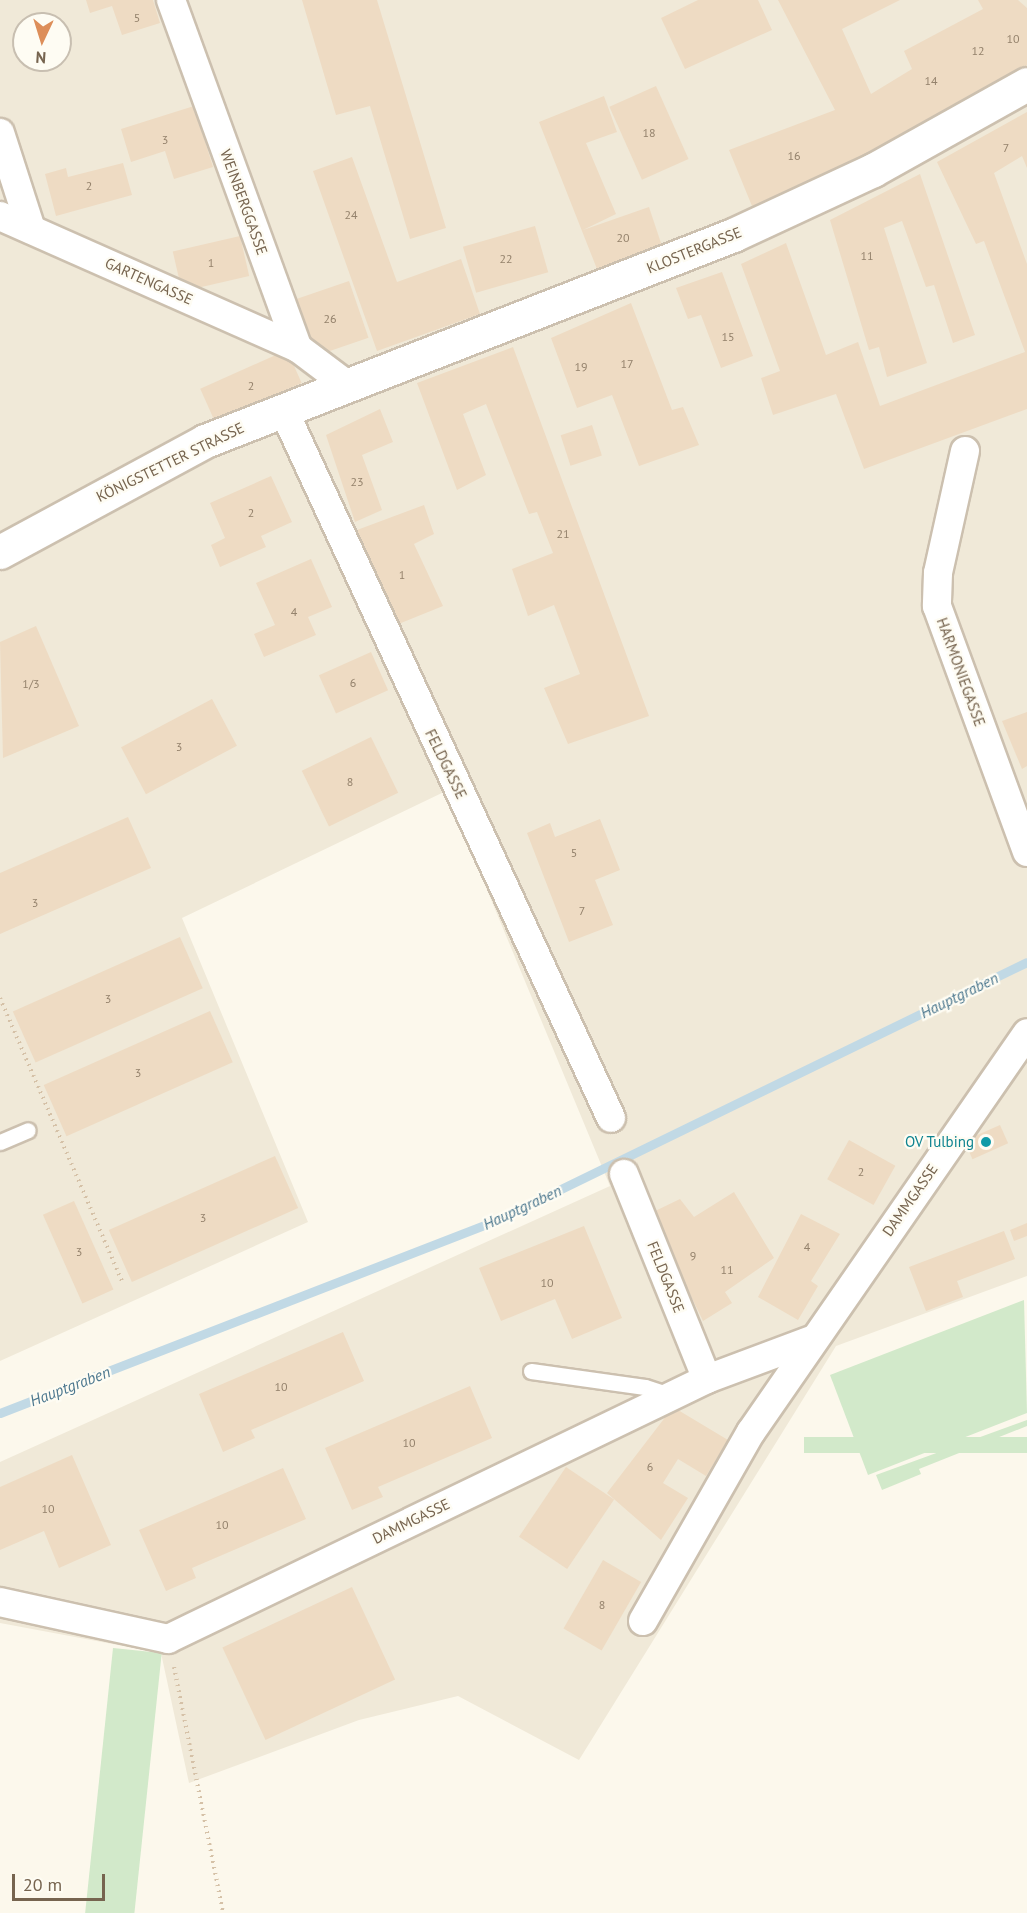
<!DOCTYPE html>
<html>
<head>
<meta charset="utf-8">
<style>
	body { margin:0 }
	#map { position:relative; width:1027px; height:1913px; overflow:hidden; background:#fcf8ec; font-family:"PT Sans",sans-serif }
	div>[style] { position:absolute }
	.residential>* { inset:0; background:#f0e9d8 }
	.green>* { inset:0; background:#d2e9ca; transform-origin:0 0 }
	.stream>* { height:9px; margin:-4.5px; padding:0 4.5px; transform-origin:4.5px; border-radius:4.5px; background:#c1d9e5 }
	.building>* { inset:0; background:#eedbc3; transform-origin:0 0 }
	.path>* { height:4px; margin-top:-2px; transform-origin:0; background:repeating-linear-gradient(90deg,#d5c1a7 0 1.5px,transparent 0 6px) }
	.roads { filter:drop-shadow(2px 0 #ccc0af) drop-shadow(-2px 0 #ccc0af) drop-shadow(0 2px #ccc0af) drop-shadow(0 -2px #ccc0af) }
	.lane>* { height:15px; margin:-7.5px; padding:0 7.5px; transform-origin:7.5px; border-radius:7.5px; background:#fff }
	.street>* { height:28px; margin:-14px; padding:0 14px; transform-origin:14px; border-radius:14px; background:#fff }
	.secondary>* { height:33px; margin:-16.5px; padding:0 16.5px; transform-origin:16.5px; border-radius:16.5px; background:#fff }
	.dots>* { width:16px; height:16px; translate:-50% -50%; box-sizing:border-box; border:3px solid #fefcf3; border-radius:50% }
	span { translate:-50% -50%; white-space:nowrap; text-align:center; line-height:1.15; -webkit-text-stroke:4.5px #fefcf3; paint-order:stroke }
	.number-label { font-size:12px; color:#94826c }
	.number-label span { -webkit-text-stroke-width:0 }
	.street-label { font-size:15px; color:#76644f }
	.culture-label { font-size:15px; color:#0d838f }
	.right { translate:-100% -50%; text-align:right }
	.water-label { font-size:16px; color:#4d788f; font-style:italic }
	.north { position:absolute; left:12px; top:12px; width:60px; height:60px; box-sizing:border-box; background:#fefcf3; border:2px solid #c8bfb1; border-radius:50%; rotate:184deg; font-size:16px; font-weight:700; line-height:24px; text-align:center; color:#76644f }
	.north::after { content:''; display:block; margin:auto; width:21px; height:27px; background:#dd8e59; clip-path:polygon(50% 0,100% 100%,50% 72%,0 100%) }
	.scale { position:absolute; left:12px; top:1874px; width:93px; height:27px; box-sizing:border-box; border:3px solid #76644f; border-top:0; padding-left:8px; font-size:18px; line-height:21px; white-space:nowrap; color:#76644f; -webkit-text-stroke:4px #fefcf3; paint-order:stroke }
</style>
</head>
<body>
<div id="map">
	<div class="residential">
		<i style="clip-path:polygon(evenodd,0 0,1027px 0,1027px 1276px,836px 1346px,579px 1760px,458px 1696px,359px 1720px,189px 1783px,161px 1653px,0 1623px,0 1462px,610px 1186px,446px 791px,182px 918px,308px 1222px,0 1361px,0 0,24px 24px,60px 24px,60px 60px,24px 60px,24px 24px)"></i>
	</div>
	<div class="green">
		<i style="clip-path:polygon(1024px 1300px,1027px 1413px,868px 1475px,830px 1375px)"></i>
		<i style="clip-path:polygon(1027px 1420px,1027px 1426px,919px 1469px,921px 1474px,882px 1490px,876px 1475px)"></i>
		<i style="left:1027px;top:1437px;width:16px;height:223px;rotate:90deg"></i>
		<i style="left:113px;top:1648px;width:49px;height:271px;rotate:6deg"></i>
	</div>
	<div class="stream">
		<i style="left:0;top:1413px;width:533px;rotate:-21.22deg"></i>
		<i style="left:497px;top:1220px;width:589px;rotate:-25.96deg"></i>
	</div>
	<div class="building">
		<i style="clip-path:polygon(86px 0,153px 0,160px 23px,122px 35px,112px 6px,90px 13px)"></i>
		<i style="clip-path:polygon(302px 0,377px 0,446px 228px,410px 239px,370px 106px,336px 115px)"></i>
		<i style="clip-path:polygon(698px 0,758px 0,772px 30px,685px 69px,661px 18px)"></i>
		<i style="clip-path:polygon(778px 0,900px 0,842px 29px,871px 94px,912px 69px,904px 51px,983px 9px,978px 0,1018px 0,1027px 8px,1027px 65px,860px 161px,752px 206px,729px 150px,835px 110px)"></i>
		<i style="left:656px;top:86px;width:80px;height:51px;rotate:66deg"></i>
		<i style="clip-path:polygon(604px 96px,617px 132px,586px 143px,616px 214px,583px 230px,649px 207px,662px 246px,597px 269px,539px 122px)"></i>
		<i style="clip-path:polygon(194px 106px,213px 167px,174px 179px,165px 151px,131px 162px,121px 129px)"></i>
		<i style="clip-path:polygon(1027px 112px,1027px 168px,1022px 156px,994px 173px,1027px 264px,1027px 409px,864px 469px,836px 394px,773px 415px,761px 378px,780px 371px,741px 264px,786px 243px,826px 355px,858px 342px,880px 406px,1025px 352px,984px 241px,976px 244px,937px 162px)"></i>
		<i style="clip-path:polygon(352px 157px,397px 282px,461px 259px,480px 314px,377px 351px,313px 171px)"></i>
		<i style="clip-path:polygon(123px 163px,132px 195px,56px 216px,45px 174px,66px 168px,68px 177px)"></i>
		<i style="clip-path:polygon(920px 174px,975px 335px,953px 343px,934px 285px,926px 287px,902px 221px,884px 228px,927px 363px,887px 377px,879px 347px,869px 350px,830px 220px)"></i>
		<i style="left:535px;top:226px;width:48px;height:75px;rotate:74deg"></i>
		<i style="left:240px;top:236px;width:41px;height:69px;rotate:77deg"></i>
		<i style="clip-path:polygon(722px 272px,753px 356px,721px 368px,701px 315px,688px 319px,676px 288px)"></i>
		<i style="left:349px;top:281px;width:60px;height:61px;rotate:71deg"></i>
		<i style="clip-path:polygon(631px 303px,672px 410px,683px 407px,699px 445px,639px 466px,612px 395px,577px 408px,551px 338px)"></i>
		<i style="clip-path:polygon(513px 347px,649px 716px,568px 744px,544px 688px,580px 674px,554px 605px,528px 616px,512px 569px,553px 553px,537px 512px,529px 514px,486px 404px,463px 414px,486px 475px,457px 490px,417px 383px)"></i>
		<i style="left:287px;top:350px;width:36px;height:95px;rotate:66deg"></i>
		<i style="clip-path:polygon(380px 409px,393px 442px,362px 455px,382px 510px,355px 522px,326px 435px)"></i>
		<i style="left:592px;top:425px;width:32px;height:33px;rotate:72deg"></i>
		<i style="clip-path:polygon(271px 476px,292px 522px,261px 536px,266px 547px,220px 567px,211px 545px,225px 538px,210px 503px)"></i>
		<i style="clip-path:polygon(424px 505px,434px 534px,414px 544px,443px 606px,396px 625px,357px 530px)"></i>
		<i style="clip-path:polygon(311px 559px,332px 607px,308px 617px,316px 635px,264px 657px,254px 634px,275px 625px,256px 583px)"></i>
		<i style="clip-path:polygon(36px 626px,79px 726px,3px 758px,0 642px)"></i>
		<i style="left:371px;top:652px;width:42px;height:57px;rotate:66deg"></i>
		<i style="left:212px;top:699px;width:53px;height:103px;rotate:62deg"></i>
		<i style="clip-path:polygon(1027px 712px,1027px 766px,1022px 769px,1002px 721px)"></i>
		<i style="left:371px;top:737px;width:62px;height:77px;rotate:64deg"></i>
		<i style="clip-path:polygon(128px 817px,151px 868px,0 934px,0 873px)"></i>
		<i style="clip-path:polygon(600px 819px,620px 870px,595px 880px,613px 925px,569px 942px,527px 833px,550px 823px,555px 837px)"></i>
		<i style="left:180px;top:937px;width:56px;height:183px;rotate:66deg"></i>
		<i style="left:210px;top:1011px;width:56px;height:182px;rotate:66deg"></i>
		<i style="left:1000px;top:1125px;width:20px;height:39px;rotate:66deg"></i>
		<i style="left:849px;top:1140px;width:53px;height:45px;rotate:29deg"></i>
		<i style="left:275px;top:1156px;width:57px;height:182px;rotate:66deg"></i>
		<i style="clip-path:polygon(734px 1192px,774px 1258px,725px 1292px,732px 1303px,703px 1321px,651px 1213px,680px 1199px,694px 1217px)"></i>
		<i style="left:74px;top:1201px;width:97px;height:34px;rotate:66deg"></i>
		<i style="clip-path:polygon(801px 1214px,840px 1234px,811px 1281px,818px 1286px,798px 1320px,758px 1297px)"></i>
		<i style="clip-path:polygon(1027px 1223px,1027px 1236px,1014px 1241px,1010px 1230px)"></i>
		<i style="clip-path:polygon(584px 1226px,622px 1318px,572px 1339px,555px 1299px,501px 1321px,479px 1268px)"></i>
		<i style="clip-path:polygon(1004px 1231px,1015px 1259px,957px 1281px,963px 1297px,926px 1311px,909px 1267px)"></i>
		<i style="clip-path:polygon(343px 1332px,364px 1381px,251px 1430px,255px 1438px,223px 1452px,199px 1394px)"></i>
		<i style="clip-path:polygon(470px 1386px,492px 1438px,378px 1487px,383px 1497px,352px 1510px,325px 1448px)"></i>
		<i style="clip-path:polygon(673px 1407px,728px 1440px,706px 1476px,678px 1459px,663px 1483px,688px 1498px,661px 1540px,607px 1493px)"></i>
		<i style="clip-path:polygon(72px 1455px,111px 1545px,59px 1568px,44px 1531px,0 1550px,0 1487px)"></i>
		<i style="left:566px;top:1467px;width:58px;height:84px;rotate:34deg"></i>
		<i style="clip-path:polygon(283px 1468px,306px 1519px,192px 1568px,196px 1578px,166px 1591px,139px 1530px)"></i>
		<i style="left:603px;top:1560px;width:44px;height:79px;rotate:30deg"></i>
		<i style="left:352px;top:1587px;width:102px;height:143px;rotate:65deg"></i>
	</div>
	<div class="path">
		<i style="left:0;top:998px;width:311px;rotate:66.7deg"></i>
		<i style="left:174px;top:1667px;width:251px;rotate:78.7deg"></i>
	</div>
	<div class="roads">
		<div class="lane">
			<i style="left:0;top:1142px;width:30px;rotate:-23deg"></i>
			<i style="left:531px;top:1371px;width:115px;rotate:8deg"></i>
			<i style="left:645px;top:1387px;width:28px;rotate:18deg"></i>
		</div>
		<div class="street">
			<i style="left:171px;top:0;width:370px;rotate:70deg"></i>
			<i style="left:298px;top:348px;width:60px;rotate:36.9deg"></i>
			<i style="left:0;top:133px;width:101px;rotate:72.1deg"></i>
			<i style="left:0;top:216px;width:326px;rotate:23.9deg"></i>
			<i style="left:283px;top:409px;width:781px;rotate:65.17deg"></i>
			<i style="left:965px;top:451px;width:125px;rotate:102.5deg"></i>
			<i style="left:938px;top:573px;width:33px;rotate:92deg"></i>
			<i style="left:937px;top:606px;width:262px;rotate:69.9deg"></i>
			<i style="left:624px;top:1174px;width:221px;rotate:68deg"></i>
			<i style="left:0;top:1602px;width:172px;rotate:12.4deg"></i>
			<i style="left:168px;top:1639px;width:598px;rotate:-25.75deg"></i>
			<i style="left:707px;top:1379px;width:114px;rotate:-20.5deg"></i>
			<i style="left:643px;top:1621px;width:218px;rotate:-60.3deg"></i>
			<i style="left:751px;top:1432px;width:485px;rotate:-55.3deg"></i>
		</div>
		<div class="secondary">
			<i style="left:0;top:552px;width:233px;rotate:-28.4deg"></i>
			<i style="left:205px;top:441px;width:567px;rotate:-21.31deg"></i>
			<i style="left:733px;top:235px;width:154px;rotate:-24.9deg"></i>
			<i style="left:873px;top:170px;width:176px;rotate:-29.2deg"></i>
		</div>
	</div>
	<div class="dots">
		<i style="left:986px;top:1142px;background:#0f9aa8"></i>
	</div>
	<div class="number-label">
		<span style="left:137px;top:18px">5</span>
		<span style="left:1013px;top:39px">10</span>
		<span style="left:978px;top:51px">12</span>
		<span style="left:931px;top:81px">14</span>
		<span style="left:649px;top:133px">18</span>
		<span style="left:165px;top:140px">3</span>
		<span style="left:1006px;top:148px">7</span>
		<span style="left:794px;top:156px">16</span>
		<span style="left:89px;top:186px">2</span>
		<span style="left:351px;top:215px">24</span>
		<span style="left:623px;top:238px">20</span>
		<span style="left:867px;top:256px">11</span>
		<span style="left:506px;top:259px">22</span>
		<span style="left:211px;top:263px">1</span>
		<span style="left:330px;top:319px">26</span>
		<span style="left:728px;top:337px">15</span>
		<span style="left:627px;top:364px">17</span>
		<span style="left:581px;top:367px">19</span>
		<span style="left:251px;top:386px">2</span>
		<span style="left:357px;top:482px">23</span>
		<span style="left:251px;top:513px">2</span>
		<span style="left:563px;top:534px">21</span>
		<span style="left:402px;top:575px">1</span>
		<span style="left:294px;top:612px">4</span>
		<span style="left:353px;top:683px">6</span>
		<span style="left:31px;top:684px">1/3</span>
		<span style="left:179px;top:747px">3</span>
		<span style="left:350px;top:782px">8</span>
		<span style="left:574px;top:853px">5</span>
		<span style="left:35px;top:903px">3</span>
		<span style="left:582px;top:911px">7</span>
		<span style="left:108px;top:999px">3</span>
		<span style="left:138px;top:1073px">3</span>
		<span style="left:861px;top:1172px">2</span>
		<span style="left:203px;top:1218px">3</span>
		<span style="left:807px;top:1247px">4</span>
		<span style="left:79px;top:1252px">3</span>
		<span style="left:693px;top:1256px">9</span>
		<span style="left:727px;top:1270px">11</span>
		<span style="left:547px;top:1283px">10</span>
		<span style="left:281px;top:1387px">10</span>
		<span style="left:409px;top:1443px">10</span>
		<span style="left:650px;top:1467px">6</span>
		<span style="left:48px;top:1509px">10</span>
		<span style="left:222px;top:1525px">10</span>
		<span style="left:602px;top:1605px">8</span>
	</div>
	<div class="street-label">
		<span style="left:244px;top:202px;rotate:70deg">WEINBERGGASSE</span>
		<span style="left:694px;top:250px;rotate:-22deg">KLOSTERGASSE</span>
		<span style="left:149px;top:281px;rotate:24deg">GARTENGASSE</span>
		<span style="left:170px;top:462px;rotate:-26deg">KÖNIGSTETTER STRASSE</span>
		<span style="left:961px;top:672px;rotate:70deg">HARMONIEGASSE</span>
		<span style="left:446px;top:764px;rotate:64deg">FELDGASSE</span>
		<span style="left:910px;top:1200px;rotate:-55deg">DAMMGASSE</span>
		<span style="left:666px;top:1277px;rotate:68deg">FELDGASSE</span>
		<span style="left:411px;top:1521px;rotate:-26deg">DAMMGASSE</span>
	</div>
	<div class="culture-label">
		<span class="right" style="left:974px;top:1142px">OV Tulbing</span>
	</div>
	<div class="water-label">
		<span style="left:959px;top:995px;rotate:-26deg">Hauptgraben</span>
		<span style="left:522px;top:1207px;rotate:-25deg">Hauptgraben</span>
		<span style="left:70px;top:1386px;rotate:-21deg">Hauptgraben</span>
	</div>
	<div class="north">N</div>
	<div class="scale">20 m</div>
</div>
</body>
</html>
